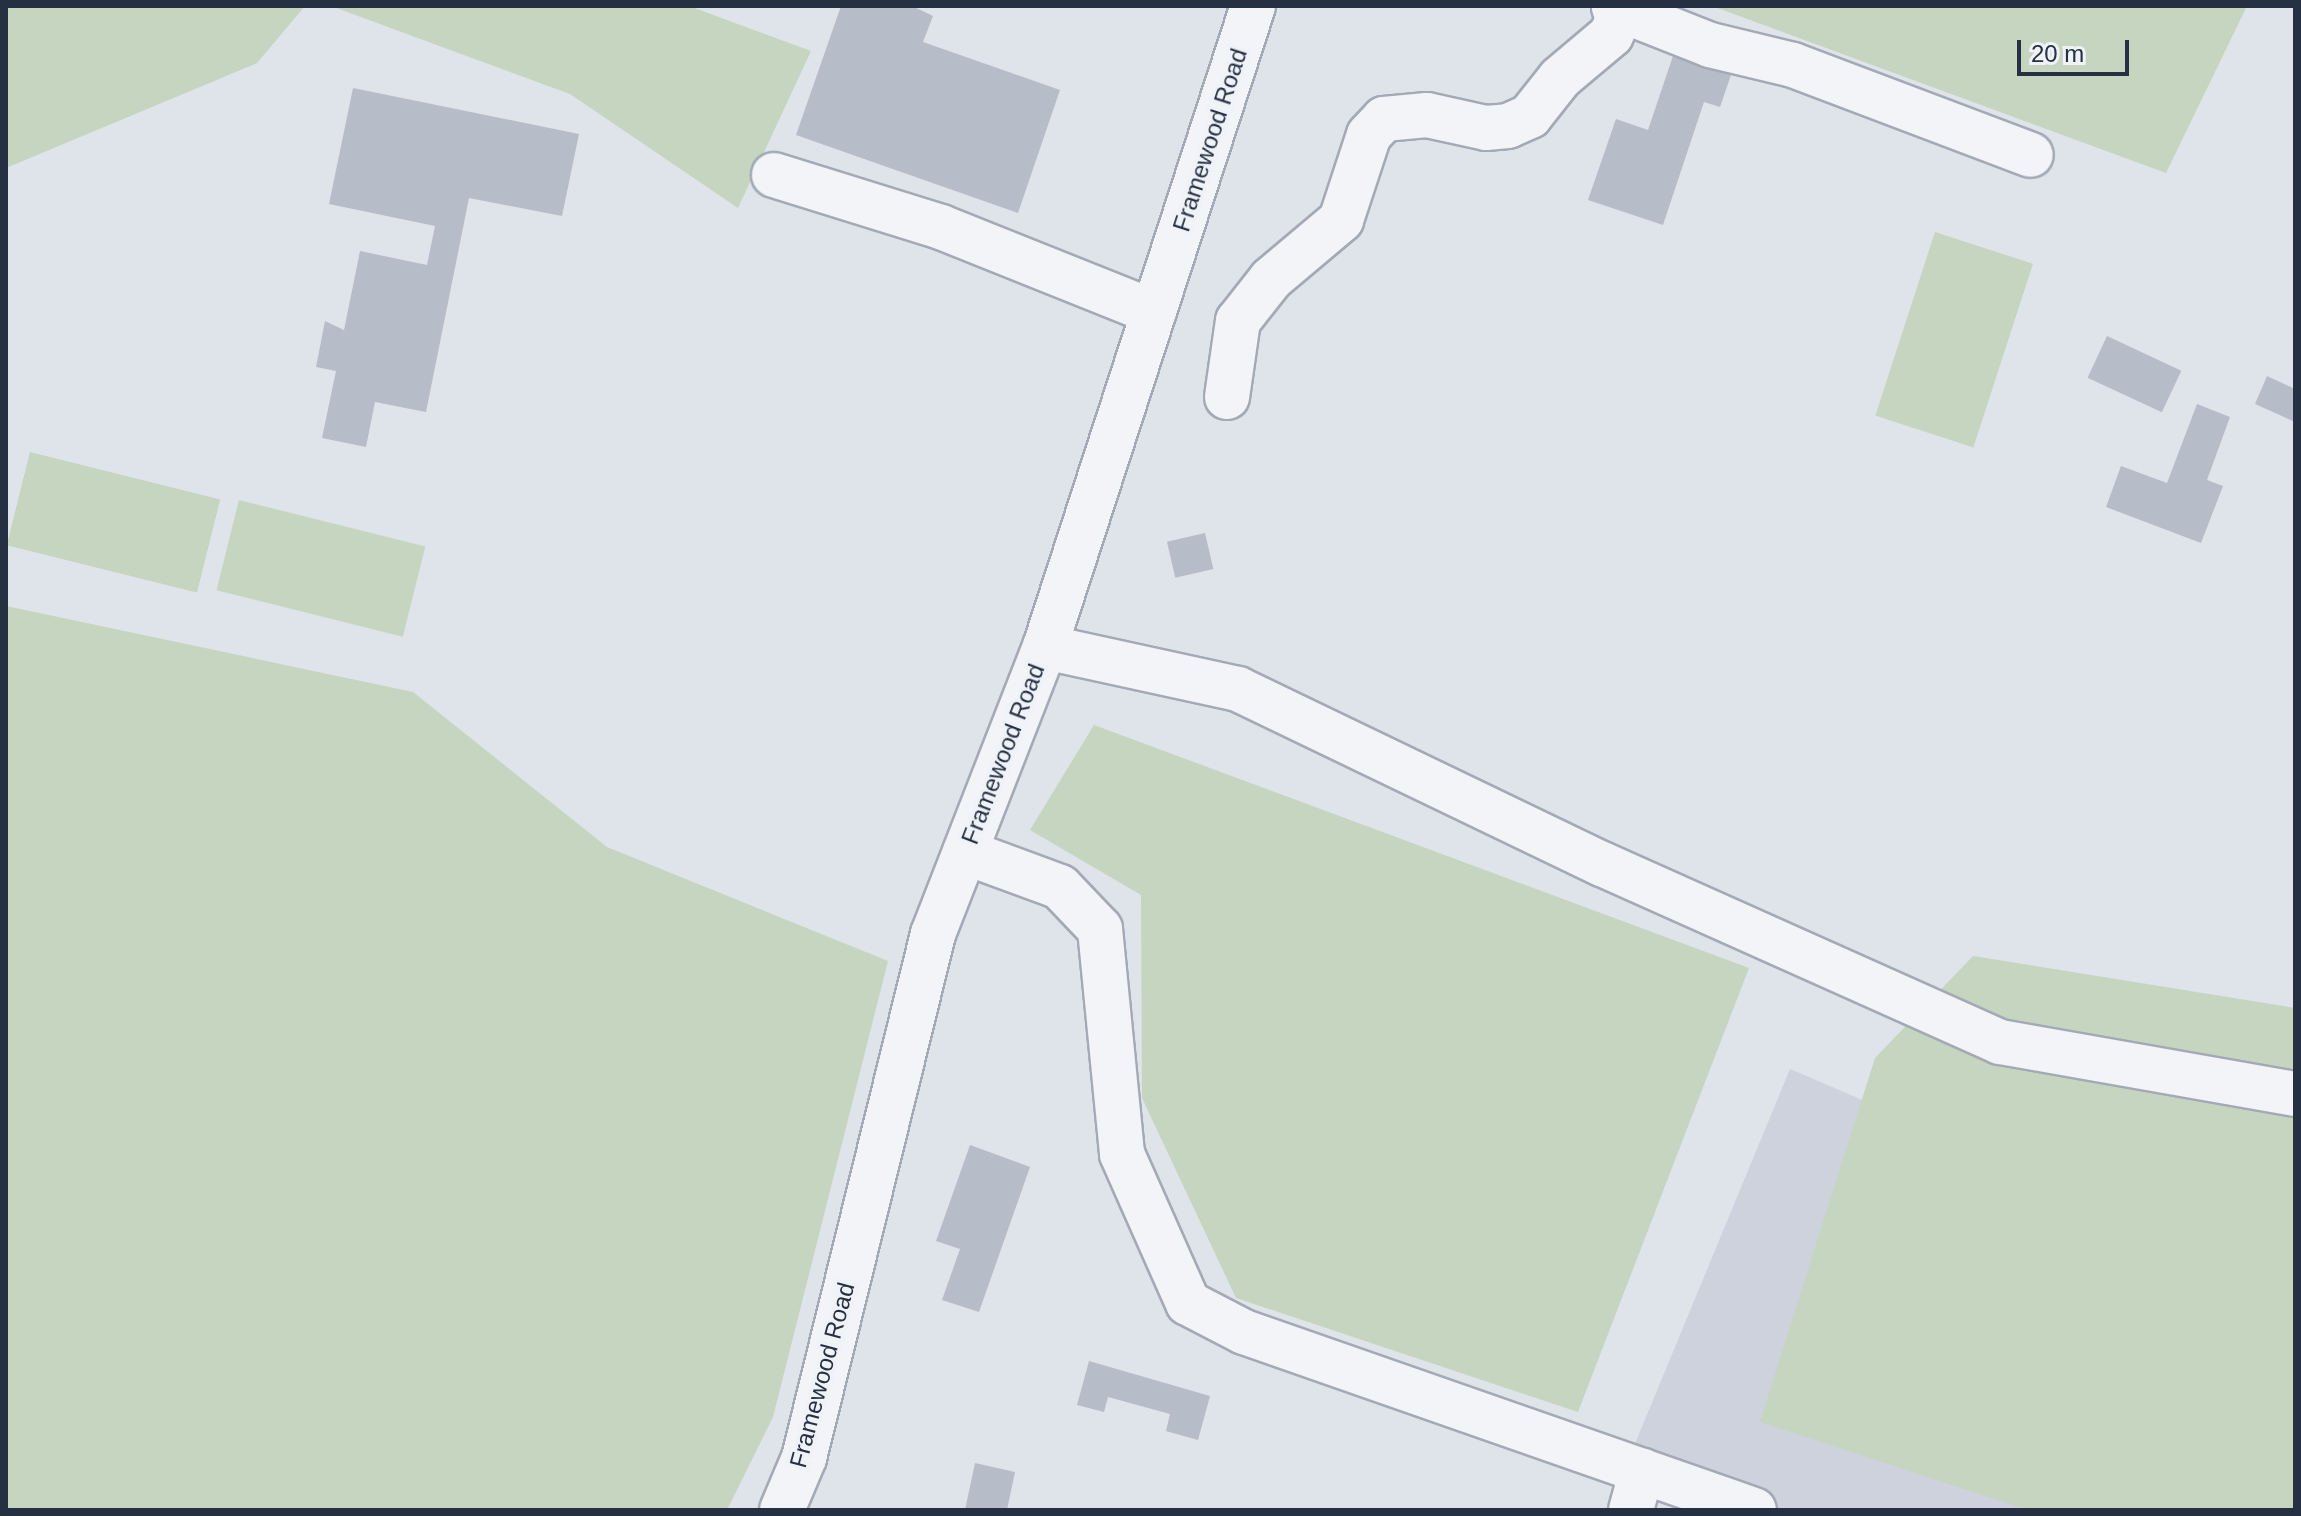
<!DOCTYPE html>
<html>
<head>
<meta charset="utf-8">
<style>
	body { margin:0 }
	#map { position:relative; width:2301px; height:1516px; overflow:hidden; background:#dfe3ea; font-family:Arial,sans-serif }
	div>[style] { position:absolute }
	.built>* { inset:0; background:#cdd2dd }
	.green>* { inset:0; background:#c5d5c0; transform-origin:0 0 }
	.building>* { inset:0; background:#b6bcc8; transform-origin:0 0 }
	.roads { filter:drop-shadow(2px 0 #a4aab5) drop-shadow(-2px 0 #a4aab5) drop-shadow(0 2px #a4aab5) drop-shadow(0 -2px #a4aab5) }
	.minor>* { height:44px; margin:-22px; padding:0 22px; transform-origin:22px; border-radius:22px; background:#f3f4f8 }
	span { translate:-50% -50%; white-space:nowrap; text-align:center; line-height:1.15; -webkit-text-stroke:8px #eff2f7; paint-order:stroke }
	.street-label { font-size:24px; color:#263043 }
	.frame { position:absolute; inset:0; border:8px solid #263043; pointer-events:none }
	.scale { position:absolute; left:2017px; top:40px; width:112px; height:36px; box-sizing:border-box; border:4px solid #263043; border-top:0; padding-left:10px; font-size:24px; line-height:28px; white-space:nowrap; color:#263043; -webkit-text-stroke:6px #eff2f7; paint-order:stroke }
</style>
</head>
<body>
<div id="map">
	<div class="built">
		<i style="clip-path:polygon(1790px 1069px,2016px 1166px,2295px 1510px,1699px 1510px,1632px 1451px)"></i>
	</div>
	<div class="green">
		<i style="clip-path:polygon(6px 6px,305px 6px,257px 63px,6px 168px)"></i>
		<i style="clip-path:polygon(331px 6px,689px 6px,811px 51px,738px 208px,570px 94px)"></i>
		<i style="clip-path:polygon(1712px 6px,2247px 6px,2166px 173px)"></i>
		<i style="left:1935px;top:232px;width:103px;height:193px;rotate:18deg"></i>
		<i style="left:30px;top:452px;width:196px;height:96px;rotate:14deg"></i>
		<i style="left:239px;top:500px;width:192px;height:93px;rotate:14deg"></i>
		<i style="clip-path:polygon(6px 606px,413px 692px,607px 847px,888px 961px,773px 1417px,727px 1510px,6px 1510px)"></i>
		<i style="clip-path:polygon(1094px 725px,1749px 968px,1578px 1412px,1236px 1298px,1142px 1098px,1141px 895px,1030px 830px)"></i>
		<i style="clip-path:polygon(1973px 956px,2295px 1008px,2295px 1510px,2028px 1510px,1760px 1422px,1875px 1058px)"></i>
	</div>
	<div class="building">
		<i style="clip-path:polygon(841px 6px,912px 6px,933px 16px,923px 42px,1060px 90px,1018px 213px,796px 135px)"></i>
		<i style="clip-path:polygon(1675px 50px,1733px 69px,1720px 107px,1704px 102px,1663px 225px,1588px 200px,1616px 119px,1648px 130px)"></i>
		<i style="clip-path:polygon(353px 88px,579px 134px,562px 216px,469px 198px,426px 412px,375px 402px,366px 447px,322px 438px,336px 371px,316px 367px,325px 321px,344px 330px,360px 251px,427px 265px,435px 226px,329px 204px)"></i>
		<i style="left:2107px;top:336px;width:82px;height:46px;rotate:25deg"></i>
		<i style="clip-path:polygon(2267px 376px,2295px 389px,2295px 422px,2255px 404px)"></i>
		<i style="clip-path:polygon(2197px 404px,2230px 417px,2207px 480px,2223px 486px,2201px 543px,2106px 507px,2121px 466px,2167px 483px)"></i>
		<i style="left:1205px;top:533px;width:37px;height:39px;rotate:77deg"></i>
		<i style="clip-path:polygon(970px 1145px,1030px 1167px,979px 1312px,942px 1300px,960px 1249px,936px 1241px)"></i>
		<i style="clip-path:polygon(1089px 1361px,1210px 1396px,1198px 1440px,1166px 1431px,1170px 1414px,1108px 1397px,1104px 1412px,1077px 1405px)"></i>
		<i style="clip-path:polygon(975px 1463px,1015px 1472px,1007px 1510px,965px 1510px)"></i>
	</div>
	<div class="roads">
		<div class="minor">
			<i style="left:1614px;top:7px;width:103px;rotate:21.6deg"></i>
			<i style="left:1710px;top:45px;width:85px;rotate:13.5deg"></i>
			<i style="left:1793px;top:65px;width:254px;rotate:20.7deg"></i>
			<i style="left:774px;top:175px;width:175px;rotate:17.3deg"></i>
			<i style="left:941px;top:227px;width:229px;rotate:21.8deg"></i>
			<i style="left:1227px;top:397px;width:77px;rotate:-81.8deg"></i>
			<i style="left:1238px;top:321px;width:53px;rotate:-51.8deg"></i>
			<i style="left:1271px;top:279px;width:92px;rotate:-40.1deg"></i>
			<i style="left:1341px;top:220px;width:89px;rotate:-71.8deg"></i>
			<i style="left:1369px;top:135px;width:22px;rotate:-47deg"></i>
			<i style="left:1384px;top:119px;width:43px;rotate:-5.3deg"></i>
			<i style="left:1427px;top:115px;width:60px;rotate:12.4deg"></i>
			<i style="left:1486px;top:128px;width:22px;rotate:-5deg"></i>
			<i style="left:1508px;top:126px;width:24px;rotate:-24deg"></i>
			<i style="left:1530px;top:116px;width:48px;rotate:-51.7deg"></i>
			<i style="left:1560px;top:78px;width:67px;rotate:-40.1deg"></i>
			<i style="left:1611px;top:35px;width:17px;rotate:-66deg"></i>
			<i style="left:1618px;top:19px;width:14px;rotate:-107deg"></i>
			<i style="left:1045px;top:647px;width:198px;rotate:12.3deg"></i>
			<i style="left:1238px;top:689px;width:404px;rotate:25.7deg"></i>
			<i style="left:1602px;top:864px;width:436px;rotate:24.1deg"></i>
			<i style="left:2000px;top:1042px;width:300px;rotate:10deg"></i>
			<i style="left:965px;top:852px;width:101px;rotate:20.2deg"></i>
			<i style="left:1060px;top:887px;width:58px;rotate:46.4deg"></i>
			<i style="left:1100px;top:929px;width:226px;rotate:84.4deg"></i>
			<i style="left:1122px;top:1154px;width:163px;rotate:66.1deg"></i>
			<i style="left:1188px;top:1303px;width:63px;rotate:27.4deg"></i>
			<i style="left:1244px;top:1332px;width:540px;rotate:19.24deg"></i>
			<i style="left:782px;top:1510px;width:56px;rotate:-67.1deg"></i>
			<i style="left:804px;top:1458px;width:540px;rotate:-76.17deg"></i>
			<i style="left:933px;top:934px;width:308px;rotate:-68.7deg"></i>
			<i style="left:1045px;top:647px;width:674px;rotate:-72.02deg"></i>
			<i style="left:1631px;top:1510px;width:41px;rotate:-74.6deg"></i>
		</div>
	</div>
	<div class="street-label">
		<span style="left:1210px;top:140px;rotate:-72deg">Framewood Road</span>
		<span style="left:1003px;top:754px;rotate:-69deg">Framewood Road</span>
		<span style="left:822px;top:1375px;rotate:-75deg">Framewood Road</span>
	</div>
	<div class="frame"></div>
	<div class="scale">20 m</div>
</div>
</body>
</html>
